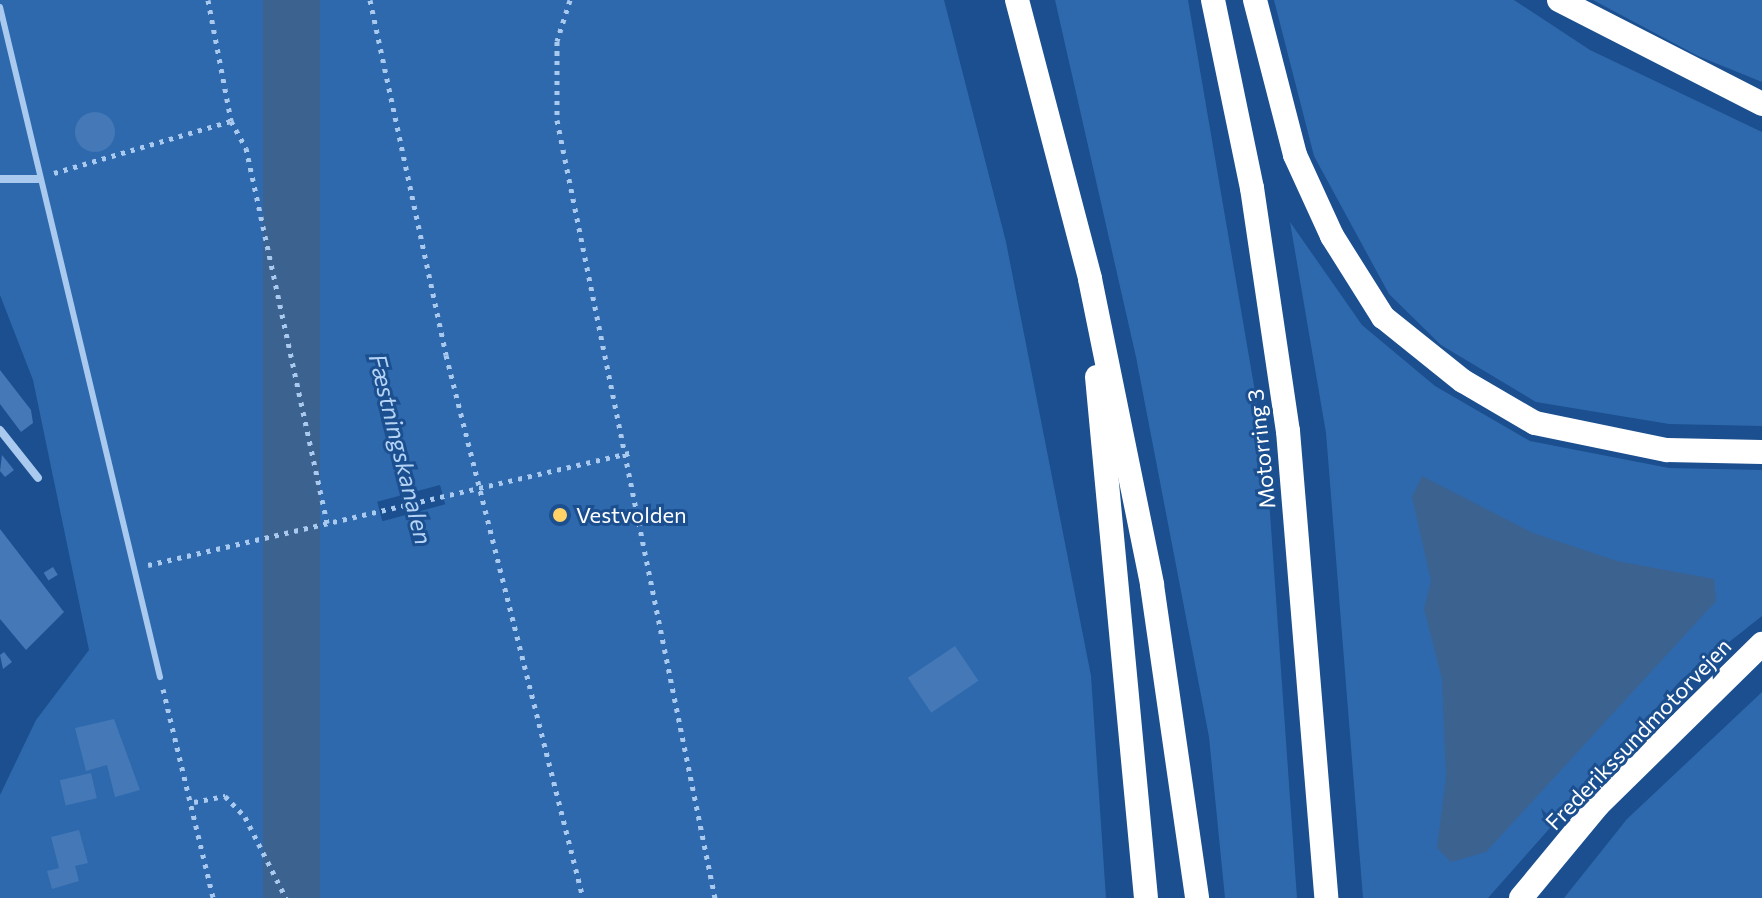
<!DOCTYPE html>
<html>
<head>
<meta charset="utf-8">
<style>
	body { margin:0 }
	#map { position:relative; width:1762px; height:898px; overflow:hidden; background:#1b4f8f; font-family:Commissioner,sans-serif }
	div>[style] { position:absolute }
	.green>* { inset:0; background:#2e69ad }
	.water>* { inset:0; background:#3c6290; transform-origin:0 0 }
	.pier>* { inset:0; background:#1b4f8f; transform-origin:0 0 }
	.building>* { inset:0; background:#4478b7; transform-origin:0 0 }
	.round { border-radius:50% }
	.path>* { height:5px; margin-top:-2.5px; transform-origin:0; background:repeating-linear-gradient(90deg,#a9c9ee 0 4px,transparent 0 10px) }
	.lane>* { height:6px; margin:-3px; padding:0 3px; transform-origin:3px; border-radius:3px; background:#a9c9ee }
	.street>* { height:8px; margin:-4px; padding:0 4px; transform-origin:4px; border-radius:4px; background:#a9c9ee }
	.highway>* { height:24px; margin:-12px; padding:0 12px; transform-origin:12px; border-radius:12px; background:#fff }
	.dots>* { width:22px; height:22px; translate:-50% -50%; box-sizing:border-box; border:4px solid #1b4f8f; border-radius:50% }
	span { translate:-50% -50%; white-space:nowrap; text-align:center; line-height:1.15; -webkit-text-stroke:6px #1b4f8f; paint-order:stroke }
	.street-label { font-size:22px; color:#fff }
	.poi-label { font-size:22px; color:#fff }
	.left { translate:0 -50%; text-align:left }
	.water-label { font-size:24px; color:#b5d3f5; font-style:italic }
</style>
</head>
<body>
<div id="map">
	<div class="green">
		<i style="clip-path:polygon(0 0,944px 0,1006px 242px,1091px 676px,1106px 898px,0 898px,0 795px,36px 720px,89px 650px,33px 380px,0 295px)"></i>
		<i style="clip-path:polygon(1055px 0,1188px 0,1266px 456px,1297px 898px,1225px 898px,1209px 737px,1136px 357px)"></i>
		<i style="clip-path:polygon(1274px 0,1514px 0,1590px 50px,1762px 132px,1762px 426px,1669px 424px,1536px 402px,1441px 345px,1389px 294px,1314px 156px)"></i>
		<i style="clip-path:polygon(1593px 0,1762px 0,1762px 82px,1698px 56px)"></i>
		<i style="clip-path:polygon(1290px 222px,1362px 325px,1435px 386px,1530px 441px,1669px 468px,1762px 470px,1762px 616px,1681px 680px,1488px 898px,1363px 898px,1326px 433px)"></i>
		<i style="clip-path:polygon(1762px 692px,1762px 898px,1564px 898px,1627px 819px)"></i>
	</div>
	<div class="water">
		<i style="left:263px;top:0;width:57px;height:923px"></i>
		<i style="clip-path:polygon(1422px 476px,1533px 533px,1617px 561px,1714px 579px,1716px 601px,1486px 852px,1451px 862px,1437px 848px,1446px 777px,1442px 679px,1424px 609px,1431px 581px,1412px 497px)"></i>
	</div>
	<div class="pier">
		<i style="left:440px;top:485px;width:20px;height:65px;rotate:75deg"></i>
	</div>
	<div class="building">
		<i class="round" style="left:75px;top:112px;width:40px;height:40px"></i>
		<i style="clip-path:polygon(0 370px,31px 410px,33px 423px,21px 432px,0 404px)"></i>
		<i style="clip-path:polygon(2px 455px,14px 470px,5px 477px,0 471px)"></i>
		<i style="clip-path:polygon(0 529px,64px 612px,26px 650px,0 619px)"></i>
		<i style="left:53px;top:567px;width:9px;height:11px;rotate:58deg"></i>
		<i style="left:955px;top:646px;width:42px;height:57px;rotate:56deg"></i>
		<i style="clip-path:polygon(4px 652px,12px 662px,3px 669px,0 655px)"></i>
		<i style="clip-path:polygon(114px 719px,140px 790px,115px 797px,107px 765px,86px 771px,75px 728px)"></i>
		<i style="left:91px;top:773px;width:26px;height:32px;rotate:77deg"></i>
		<i style="clip-path:polygon(79px 830px,88px 863px,75px 866px,79px 881px,52px 889px,47px 871px,59px 868px,51px 837px)"></i>
	</div>
	<div class="path">
		<i style="left:208px;top:0;width:123px;rotate:79.2deg"></i>
		<i style="left:370px;top:0;width:363px;rotate:77.9deg"></i>
		<i style="left:446px;top:355px;width:560px;rotate:75.84deg"></i>
		<i style="left:570px;top:0;width:43px;rotate:107.6deg"></i>
		<i style="left:557px;top:41px;width:79px;rotate:90deg"></i>
		<i style="left:557px;top:120px;width:794px;rotate:78.52deg"></i>
		<i style="left:54px;top:173px;width:184px;rotate:-16.4deg"></i>
		<i style="left:231px;top:121px;width:31px;rotate:61deg"></i>
		<i style="left:246px;top:148px;width:384px;rotate:77.8deg"></i>
		<i style="left:148px;top:565px;width:495px;rotate:-13.1deg"></i>
		<i style="left:163px;top:689px;width:215px;rotate:76.5deg"></i>
		<i style="left:194px;top:802px;width:32px;rotate:-11deg"></i>
		<i style="left:225px;top:796px;width:29px;rotate:46deg"></i>
		<i style="left:245px;top:817px;width:91px;rotate:63.2deg"></i>
	</div>
	<div class="lane">
		<i style="left:0;top:7px;width:689px;rotate:76.57deg"></i>
	</div>
	<div class="street">
		<i style="left:0;top:179px;width:38px"></i>
		<i style="left:0;top:430px;width:61px;rotate:51.6deg"></i>
	</div>
	<div class="highway">
		<i style="left:1017px;top:0;width:288px;rotate:75.3deg"></i>
		<i style="left:1090px;top:279px;width:312px;rotate:78.5deg"></i>
		<i style="left:1152px;top:585px;width:316px;rotate:81.8deg"></i>
		<i style="left:1213px;top:0;width:192px;rotate:78.3deg"></i>
		<i style="left:1252px;top:188px;width:246px;rotate:81.6deg"></i>
		<i style="left:1288px;top:431px;width:469px;rotate:85.3deg"></i>
		<i style="left:1255px;top:0;width:160px;rotate:75.5deg"></i>
		<i style="left:1295px;top:155px;width:89px;rotate:65.4deg"></i>
		<i style="left:1332px;top:236px;width:96px;rotate:57.8deg"></i>
		<i style="left:1383px;top:317px;width:102px;rotate:38.7deg"></i>
		<i style="left:1463px;top:381px;width:83px;rotate:30.3deg"></i>
		<i style="left:1535px;top:423px;width:135px;rotate:11.6deg"></i>
		<i style="left:1667px;top:450px;width:95px;rotate:1.2deg"></i>
		<i style="left:1559px;top:0;width:228px;rotate:27.1deg"></i>
		<i style="left:1097px;top:377px;width:523px;rotate:84.63deg"></i>
		<i style="left:1521px;top:898px;width:121px;rotate:-50.4deg"></i>
		<i style="left:1598px;top:805px;width:230px;rotate:-44.5deg"></i>
	</div>
	<div class="dots">
		<i style="left:560px;top:515px;background:#ffd166"></i>
	</div>
	<div class="street-label">
		<span style="left:1261px;top:449px;rotate:-96deg">Motorring 3</span>
		<span style="left:1638px;top:734px;rotate:-46deg">Frederikssundmotorvejen</span>
	</div>
	<div class="poi-label">
		<span class="left" style="left:576px;top:515px">Vestvolden</span>
	</div>
	<div class="water-label">
		<span style="left:401px;top:449px;rotate:76deg">Fæstningskanalen</span>
	</div>
</div>
</body>
</html>
